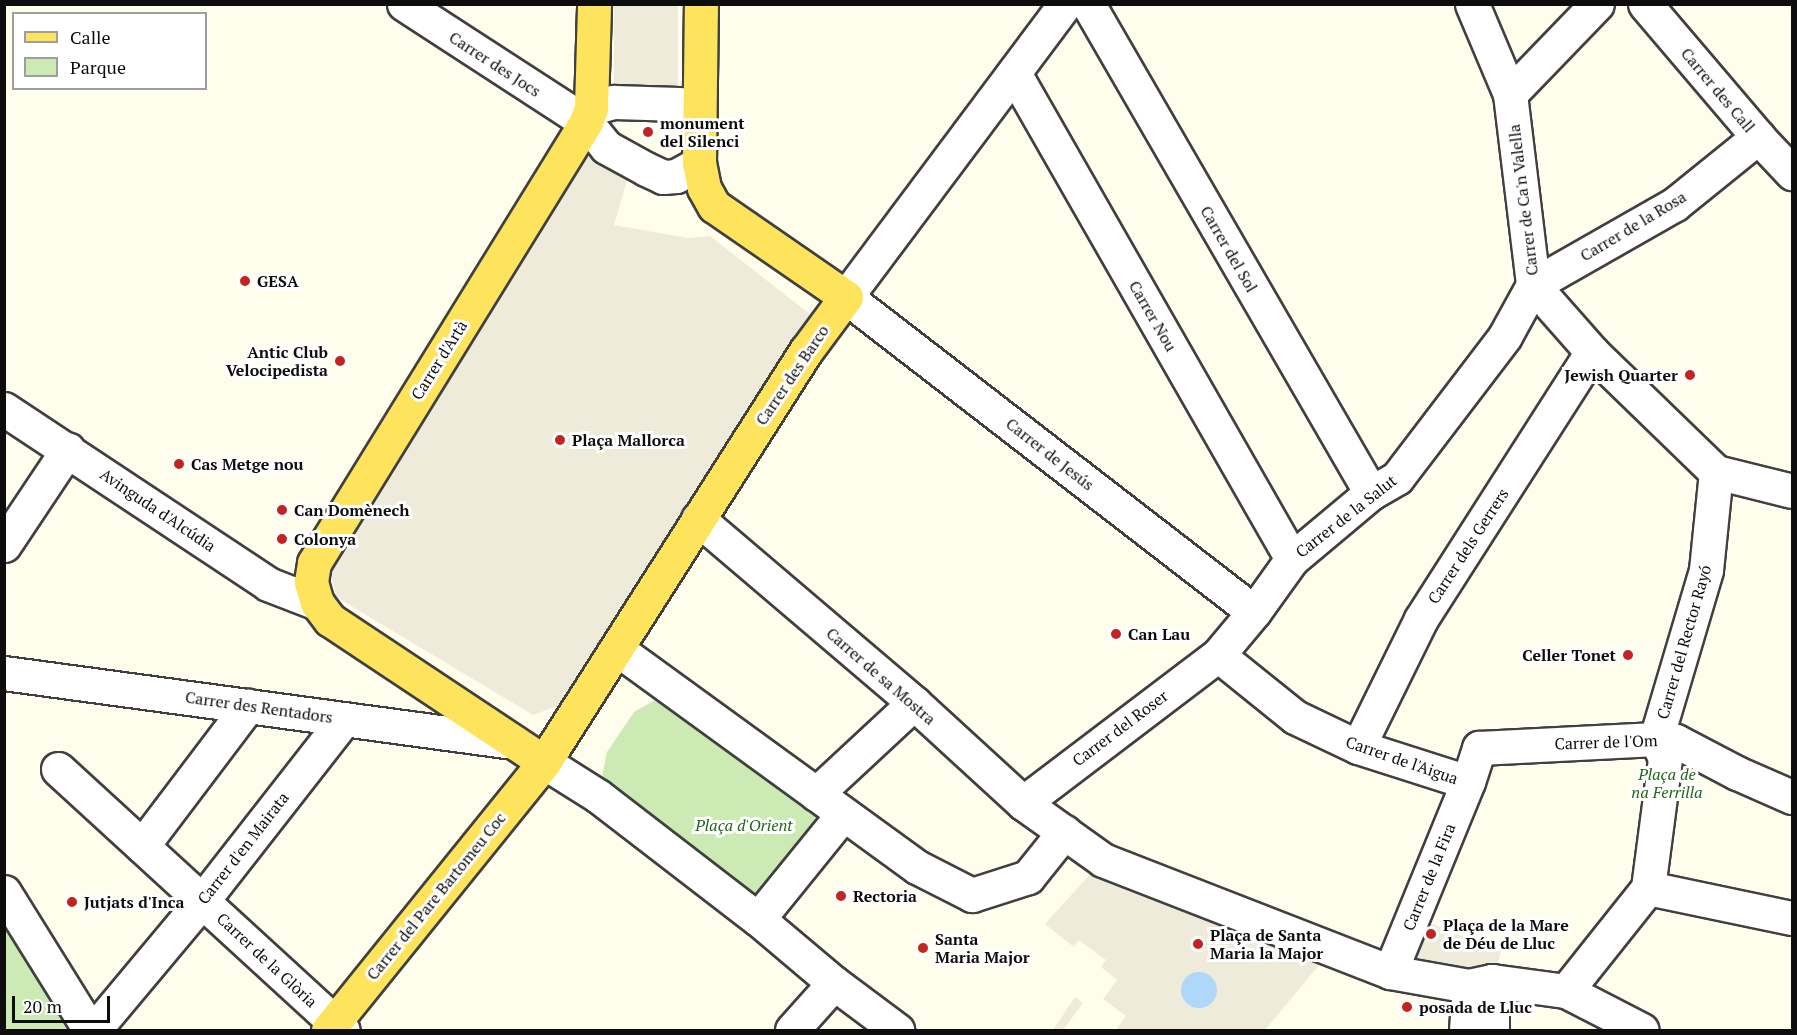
<!DOCTYPE html>
<html>
<head>
<meta charset="utf-8">
<style>
	body { margin:0 }
	#map { position:relative; width:1797px; height:1035px; overflow:hidden; background:#fffdec; font-family:"PT Serif",serif }
	div>[style] { position:absolute }
	.green>* { inset:0; background:#ccebb4 }
	.plaza>* { inset:0; background:#efebdb; transform-origin:0 0 }
	.water>* { inset:0; background:#aed7f9 }
	.round { border-radius:50% }
	.roads { filter:drop-shadow(2px 0 #404040) drop-shadow(-2px 0 #404040) drop-shadow(0 2px #404040) drop-shadow(0 -2px #404040) }
	.minor>* { height:33px; margin:-16.5px; padding:0 16.5px; transform-origin:16.5px; border-radius:16.5px; background:#fff }
	.major>* { height:33px; margin:-16.5px; padding:0 16.5px; transform-origin:16.5px; border-radius:16.5px; background:#fee45d }
	.dots>* { width:16px; height:16px; translate:-50% -50%; box-sizing:border-box; border:3px solid #fff; border-radius:50% }
	span { translate:-50% -50%; white-space:nowrap; text-align:center; line-height:1.15; -webkit-text-stroke:6px #fff; paint-order:stroke }
	.street-label { font-size:16px; color:#0d0d0d }
	.poi-label { font-size:16px; color:#0d0d0d; font-weight:700 }
	.left { translate:0 -50%; text-align:left }
	.right { translate:-100% -50%; text-align:right }
	.park-label { font-size:16px; color:#24671a; font-style:italic }
	.frame { position:absolute; inset:0; border:6px solid #0d0d0d; pointer-events:none }
	.legend { position:absolute; left:12px; top:12px; width:195px; height:78px; box-sizing:border-box; background:#fff; border:2px solid #9e9e9e; margin:0; padding:8px 10px; list-style:none; font-size:18px; color:#0d0d0d }
	.legend li { display:flex; align-items:center; gap:12px; height:30px }
	.legend b { width:30px; border:2px solid #9e9e9e }
	.scale { position:absolute; left:12px; top:996px; width:98px; height:27px; box-sizing:border-box; border:3px solid #0d0d0d; border-top:0; padding-left:8px; font-size:18px; line-height:21px; white-space:nowrap; color:#0d0d0d; -webkit-text-stroke:4px #fff; paint-order:stroke }
</style>
</head>
<body>
<div id="map">
	<div class="green">
		<i style="clip-path:polygon(673px 690px,843px 814px,758px 918px,598px 796px,607px 752px,634px 712px)"></i>
		<i style="clip-path:polygon(5px 892px,90px 1030px,5px 1030px)"></i>
	</div>
	<div class="plaza">
		<i style="left:614px;top:5px;width:64px;height:83px"></i>
		<i style="clip-path:polygon(600px 155px,628px 177px,614px 225px,688px 238px,710px 236px,811px 315px,560px 705px,533px 715px,336px 597px,325px 545px,561px 163px)"></i>
		<i style="clip-path:polygon(1103px 860px,1324px 948px,1320px 964px,1265px 1030px,1116px 1030px,1126px 1016px,1103px 999px,1117px 980px,1101px 967px,1106px 960px,1079px 940px,1074px 947px,1045px 924px)"></i>
		<i style="clip-path:polygon(1413px 916px,1501px 952px,1492px 981px,1390px 972px)"></i>
		<i style="clip-path:polygon(1075px 997px,1083px 1003px,1063px 1030px,1053px 1030px)"></i>
	</div>
	<div class="water">
		<i class="round" style="left:1181px;top:972px;width:36px;height:36px"></i>
	</div>
	<div class="roads">
		<div class="minor">
			<i style="left:404px;top:4px;width:217px;rotate:33deg"></i>
			<i style="left:586px;top:122px;width:32px;rotate:51deg"></i>
			<i style="left:606px;top:147px;width:46px;rotate:28.8deg"></i>
			<i style="left:646px;top:169px;width:19px;rotate:25deg"></i>
			<i style="left:663px;top:177px;width:13px;rotate:-4deg"></i>
			<i style="left:676px;top:176px;width:26px;rotate:-29deg"></i>
			<i style="left:1065px;top:4px;width:366px;rotate:126.8deg"></i>
			<i style="left:846px;top:297px;width:515px;rotate:37.67deg"></i>
			<i style="left:1088px;top:4px;width:565px;rotate:59.94deg"></i>
			<i style="left:1472px;top:4px;width:98px;rotate:67.1deg"></i>
			<i style="left:1510px;top:94px;width:192px;rotate:83.1deg"></i>
			<i style="left:1533px;top:285px;width:89px;rotate:48.6deg"></i>
			<i style="left:1592px;top:352px;width:173px;rotate:44.1deg"></i>
			<i style="left:1716px;top:472px;width:78px;rotate:14deg"></i>
			<i style="left:1645px;top:4px;width:175px;rotate:49.6deg"></i>
			<i style="left:1758px;top:137px;width:50px;rotate:46.6deg"></i>
			<i style="left:1014px;top:73px;width:560px;rotate:60.23deg"></i>
			<i style="left:1510px;top:94px;width:125px;rotate:-46deg"></i>
			<i style="left:591px;top:108px;width:24px;rotate:-15deg"></i>
			<i style="left:614px;top:102px;width:65px;rotate:1.8deg"></i>
			<i style="left:679px;top:104px;width:14px;rotate:36deg"></i>
			<i style="left:690px;top:112px;width:14px;rotate:51deg"></i>
			<i style="left:1533px;top:285px;width:163px;rotate:-29.7deg"></i>
			<i style="left:1675px;top:204px;width:107px;rotate:-38.9deg"></i>
			<i style="left:4px;top:409px;width:317px;rotate:33.5deg"></i>
			<i style="left:268px;top:584px;width:53px;rotate:21.2deg"></i>
			<i style="left:698px;top:519px;width:284px;rotate:40.4deg"></i>
			<i style="left:914px;top:703px;width:148px;rotate:42.5deg"></i>
			<i style="left:1023px;top:803px;width:98px;rotate:35.5deg"></i>
			<i style="left:1103px;top:860px;width:308px;rotate:21.3deg"></i>
			<i style="left:1390px;top:972px;width:80px;rotate:10deg"></i>
			<i style="left:1469px;top:986px;width:24px;rotate:-12deg"></i>
			<i style="left:1492px;top:981px;width:75px;rotate:7.7deg"></i>
			<i style="left:1566px;top:991px;width:85px;rotate:27.2deg"></i>
			<i style="left:4px;top:545px;width:115px;rotate:-56.3deg"></i>
			<i style="left:617px;top:649px;width:371px;rotate:36deg"></i>
			<i style="left:917px;top:867px;width:62px;rotate:27deg"></i>
			<i style="left:972px;top:895px;width:59px;rotate:-17.8deg"></i>
			<i style="left:1028px;top:877px;width:58px;rotate:-51.3deg"></i>
			<i style="left:1218px;top:655px;width:99px;rotate:38.8deg"></i>
			<i style="left:1295px;top:717px;width:70px;rotate:25.5deg"></i>
			<i style="left:1358px;top:747px;width:115px;rotate:17.7deg"></i>
			<i style="left:4px;top:673px;width:514px;rotate:7.72deg"></i>
			<i style="left:1656px;top:739px;width:176px;rotate:-73.5deg"></i>
			<i style="left:1706px;top:570px;width:99px;rotate:-84.2deg"></i>
			<i style="left:1358px;top:747px;width:143px;rotate:-63.8deg"></i>
			<i style="left:1421px;top:619px;width:317px;rotate:-57.4deg"></i>
			<i style="left:544px;top:762px;width:64px;rotate:32.2deg"></i>
			<i style="left:598px;top:796px;width:202px;rotate:37.6deg"></i>
			<i style="left:758px;top:919px;width:99px;rotate:40.1deg"></i>
			<i style="left:834px;top:983px;width:79px;rotate:36.7deg"></i>
			<i style="left:58px;top:769px;width:386px;rotate:42.5deg"></i>
			<i style="left:816px;top:794px;width:134px;rotate:-42.9deg"></i>
			<i style="left:1023px;top:803px;width:245px;rotate:-37.2deg"></i>
			<i style="left:1218px;top:655px;width:56px;rotate:-50.1deg"></i>
			<i style="left:1254px;top:612px;width:65px;rotate:-54.4deg"></i>
			<i style="left:1292px;top:559px;width:103px;rotate:-39.9deg"></i>
			<i style="left:1371px;top:493px;width:30px;rotate:-30deg"></i>
			<i style="left:1397px;top:478px;width:178px;rotate:-52.7deg"></i>
			<i style="left:1505px;top:336px;width:58px;rotate:-61.2deg"></i>
			<i style="left:142px;top:846px;width:176px;rotate:-52.9deg"></i>
			<i style="left:1648px;top:888px;width:131px;rotate:-82.5deg"></i>
			<i style="left:1665px;top:758px;width:21px;rotate:-115deg"></i>
			<i style="left:4px;top:892px;width:163px;rotate:58.1deg"></i>
			<i style="left:758px;top:919px;width:135px;rotate:-51deg"></i>
			<i style="left:1390px;top:972px;width:205px;rotate:-67.7deg"></i>
			<i style="left:1468px;top:782px;width:36px;rotate:-72deg"></i>
			<i style="left:1479px;top:748px;width:177px;rotate:-2.9deg"></i>
			<i style="left:1656px;top:739px;width:20px;rotate:6deg"></i>
			<i style="left:1676px;top:741px;width:69px;rotate:27.7deg"></i>
			<i style="left:1737px;top:773px;width:60px;rotate:23.6deg"></i>
			<i style="left:1492px;top:981px;width:46px;rotate:90deg"></i>
			<i style="left:1566px;top:991px;width:132px;rotate:-51.5deg"></i>
			<i style="left:1648px;top:888px;width:147px;rotate:11.8deg"></i>
			<i style="left:94px;top:1030px;width:168px;rotate:-50.1deg"></i>
			<i style="left:202px;top:901px;width:231px;rotate:-52deg"></i>
			<i style="left:792px;top:1030px;width:63px;rotate:-48.2deg"></i>
			<i style="left:1466px;top:1030px;width:44px;rotate:-86.1deg"></i>
		</div>
		<div class="major">
			<i style="left:544px;top:762px;width:257px;rotate:-146.4deg"></i>
			<i style="left:330px;top:620px;width:21px;rotate:-127deg"></i>
			<i style="left:317px;top:603px;width:22px;rotate:-106deg"></i>
			<i style="left:311px;top:582px;width:19px;rotate:-81deg"></i>
			<i style="left:314px;top:563px;width:518px;rotate:-58.33deg"></i>
			<i style="left:586px;top:122px;width:15px;rotate:-70deg"></i>
			<i style="left:591px;top:108px;width:104px;rotate:-88.3deg"></i>
			<i style="left:328px;top:1030px;width:344px;rotate:-51.1deg"></i>
			<i style="left:544px;top:762px;width:487px;rotate:-57.5deg"></i>
			<i style="left:806px;top:351px;width:67px;rotate:-53.5deg"></i>
			<i style="left:846px;top:297px;width:160px;rotate:-145.4deg"></i>
			<i style="left:714px;top:206px;width:21px;rotate:-119deg"></i>
			<i style="left:704px;top:188px;width:25px;rotate:-101deg"></i>
			<i style="left:699px;top:163px;width:159px;rotate:-89.3deg"></i>
		</div>
	</div>
	<div class="dots">
		<i style="left:648px;top:132px;background:#c2241f"></i>
		<i style="left:245px;top:281px;background:#c2241f"></i>
		<i style="left:340px;top:361px;background:#c2241f"></i>
		<i style="left:1690px;top:375px;background:#c2241f"></i>
		<i style="left:560px;top:440px;background:#c2241f"></i>
		<i style="left:179px;top:464px;background:#c2241f"></i>
		<i style="left:282px;top:510px;background:#c2241f"></i>
		<i style="left:282px;top:539px;background:#c2241f"></i>
		<i style="left:1116px;top:634px;background:#c2241f"></i>
		<i style="left:1628px;top:655px;background:#c2241f"></i>
		<i style="left:841px;top:896px;background:#c2241f"></i>
		<i style="left:72px;top:902px;background:#c2241f"></i>
		<i style="left:1431px;top:934px;background:#c2241f"></i>
		<i style="left:1198px;top:944px;background:#c2241f"></i>
		<i style="left:923px;top:948px;background:#c2241f"></i>
		<i style="left:1407px;top:1007px;background:#c2241f"></i>
	</div>
	<div class="street-label">
		<span style="left:495px;top:64px;rotate:33deg">Carrer des Jocs</span>
		<span style="left:1718px;top:90px;rotate:50deg">Carrer des Call</span>
		<span style="left:1523px;top:200px;rotate:-97deg">Carrer de Ca'n Valella</span>
		<span style="left:1633px;top:226px;rotate:-31deg">Carrer de la Rosa</span>
		<span style="left:1229px;top:249px;rotate:60deg">Carrer del Sol</span>
		<span style="left:1153px;top:316px;rotate:60deg">Carrer Nou</span>
		<span style="left:439px;top:360px;rotate:-58deg">Carrer d'Artà</span>
		<span style="left:792px;top:375px;rotate:-56deg">Carrer des Barco</span>
		<span style="left:1050px;top:454px;rotate:38deg">Carrer de Jesús</span>
		<span style="left:158px;top:510px;rotate:34deg">Avinguda d'Alcúdia</span>
		<span style="left:1346px;top:516px;rotate:-38deg">Carrer de la Salut</span>
		<span style="left:1468px;top:546px;rotate:-57deg">Carrer dels Gerrers</span>
		<span style="left:1684px;top:642px;rotate:-74deg">Carrer del Rector Rayó</span>
		<span style="left:881px;top:676px;rotate:41deg">Carrer de sa Mostra</span>
		<span style="left:259px;top:707px;rotate:8deg">Carrer des Rentadors</span>
		<span style="left:1120px;top:728px;rotate:-37deg">Carrer del Roser</span>
		<span style="left:1606px;top:742px;rotate:-2deg">Carrer de l'Om</span>
		<span style="left:1402px;top:760px;rotate:19deg">Carrer de l'Aigua</span>
		<span style="left:243px;top:848px;rotate:-52deg">Carrer d'en Mairata</span>
		<span style="left:1429px;top:877px;rotate:-68deg">Carrer de la Fira</span>
		<span style="left:436px;top:896px;rotate:-51deg">Carrer del Pare Bartomeu Coc</span>
		<span style="left:267px;top:960px;rotate:43deg">Carrer de la Glòria</span>
	</div>
	<div class="poi-label">
		<span class="left" style="left:660px;top:132px">monument<br>del Silenci</span>
		<span class="left" style="left:257px;top:281px">GESA</span>
		<span class="right" style="left:328px;top:361px">Antic Club<br>Velocipedista</span>
		<span class="right" style="left:1678px;top:375px">Jewish Quarter</span>
		<span class="left" style="left:572px;top:440px">Plaça Mallorca</span>
		<span class="left" style="left:191px;top:464px">Cas Metge nou</span>
		<span class="left" style="left:294px;top:510px">Can Domènech</span>
		<span class="left" style="left:294px;top:539px">Colonya</span>
		<span class="left" style="left:1128px;top:634px">Can Lau</span>
		<span class="right" style="left:1616px;top:655px">Celler Tonet</span>
		<span class="left" style="left:853px;top:896px">Rectoria</span>
		<span class="left" style="left:84px;top:902px">Jutjats d'Inca</span>
		<span class="left" style="left:1443px;top:934px">Plaça de la Mare<br>de Déu de Lluc</span>
		<span class="left" style="left:1210px;top:944px">Plaça de Santa<br>Maria la Major</span>
		<span class="left" style="left:935px;top:948px">Santa<br>Maria Major</span>
		<span class="left" style="left:1419px;top:1007px">posada de Lluc</span>
	</div>
	<div class="park-label">
		<span style="left:1667px;top:783px">Plaça de<br>na Ferrilla</span>
		<span style="left:744px;top:825px">Plaça d'Orient</span>
	</div>
	<div class="frame"></div>
	<ul class="legend">
	<li><b style="height:8px;background:#fee45d"></b>Calle</li>
	<li><b style="height:16px;background:#ccebb4"></b>Parque</li>
	</ul>
	<div class="scale">20 m</div>
</div>
</body>
</html>
